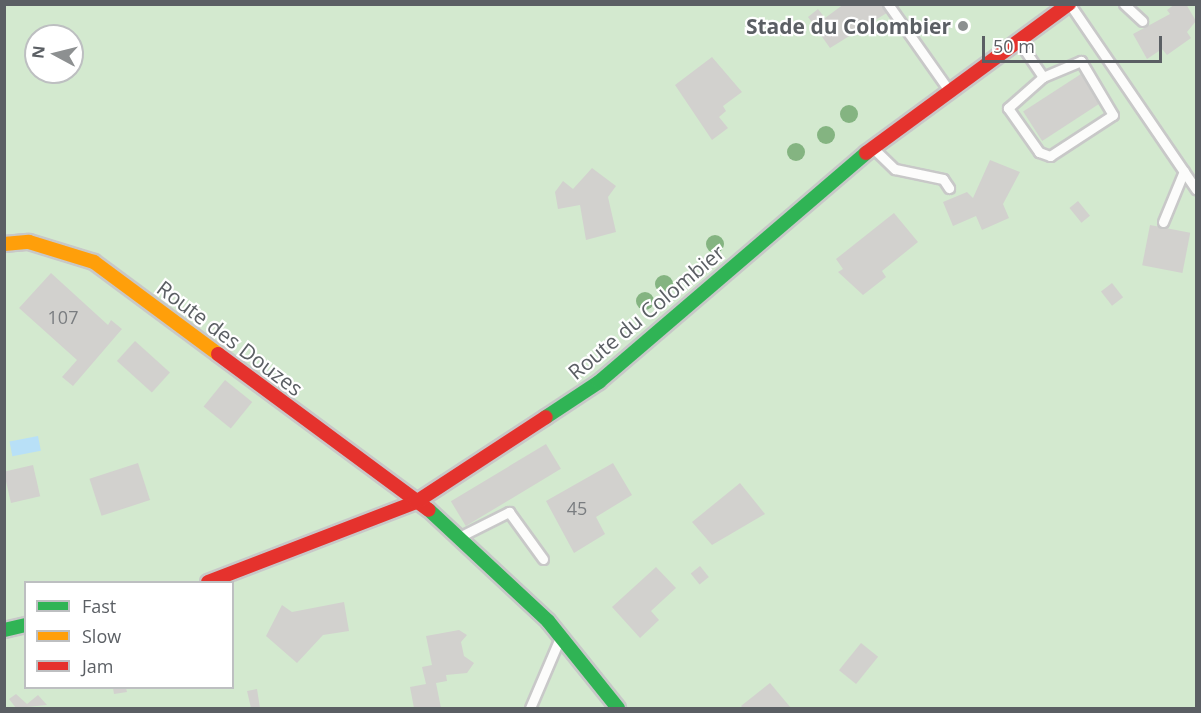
<!DOCTYPE html>
<html>
<head>
<meta charset="utf-8">
<style>
	body { margin:0 }
	#map { position:relative; width:1201px; height:713px; overflow:hidden; background:#ebeae5; font-family:"Open Sans",sans-serif }
	div>[style] { position:absolute }
	.green>* { inset:0; background:#d3e9cf }
	.water>* { inset:0; background:#b8e0f7; transform-origin:0 0 }
	.building>* { inset:0; background:#d2d1ce; transform-origin:0 0 }
	.roads { filter:drop-shadow(2px 0 #c8c8c8) drop-shadow(-2px 0 #c8c8c8) drop-shadow(0 2px #c8c8c8) drop-shadow(0 -2px #c8c8c8) }
	.lane>* { height:9px; margin:-4.5px; padding:0 4.5px; transform-origin:4.5px; border-radius:4.5px; background:#fcfcfb }
	.fast>* { height:14px; margin:-7px; padding:0 7px; transform-origin:7px; border-radius:7px; background:#30b455 }
	.slow>* { height:14px; margin:-7px; padding:0 7px; transform-origin:7px; border-radius:7px; background:#ff9f0a }
	.jam>* { height:14px; margin:-7px; padding:0 7px; transform-origin:7px; border-radius:7px; background:#e5322d }
	.trees>* { width:18px; height:18px; margin:-9px; border-radius:50%; background:#84b481 }
	.dots>* { width:16px; height:16px; translate:-50% -50%; box-sizing:border-box; border:3px solid #fff; border-radius:50% }
	span { translate:-50% -50%; white-space:nowrap; text-align:center; line-height:1.15; -webkit-text-stroke:4.5px #fff; paint-order:stroke }
	.number-label { font-size:18px; color:#7a7d80 }
	.number-label span { -webkit-text-stroke-width:0 }
	.poi-label { font-size:21px; color:#5b5f64; font-weight:700 }
	.right { translate:-100% -50%; text-align:right }
	.street-label { font-size:21px; color:#5b5f64 }
	.frame { position:absolute; inset:0; border:6px solid #5b5f64; pointer-events:none }
	.legend { position:absolute; left:24px; top:581px; width:210px; height:108px; box-sizing:border-box; background:#fff; border:2px solid #bdbfc1; margin:0; padding:8px 10px; list-style:none; font-size:18px; color:#5b5f64 }
	.legend li { display:flex; align-items:center; gap:12px; height:30px }
	.legend b { width:30px; border:2px solid #bdbfc1 }
	.north { position:absolute; left:24px; top:24px; width:60px; height:60px; box-sizing:border-box; background:#fff; border:2px solid #bdbfc1; border-radius:50%; rotate:277deg; font-size:16px; font-weight:700; line-height:24px; text-align:center; color:#5b5f64 }
	.north::after { content:''; display:block; margin:auto; width:21px; height:27px; background:#8d9091; clip-path:polygon(50% 0,100% 100%,50% 72%,0 100%) }
	.scale { position:absolute; left:982px; top:36px; width:180px; height:27px; box-sizing:border-box; border:3px solid #5b5f64; border-top:0; padding-left:8px; font-size:18px; line-height:21px; white-space:nowrap; color:#5b5f64; -webkit-text-stroke:4px #fff; paint-order:stroke }
</style>
</head>
<body>
<div id="map">
	<div class="green">
		<i style="clip-path:polygon(evenodd,4px 5px,1196px 5px,1196px 708px,5px 708px,4px 5px,36px 36px,72px 36px,72px 72px,36px 72px,36px 36px,4px 5px,26px 582px,232px 582px,232px 688px,26px 688px,26px 582px)"></i>
	</div>
	<div class="water">
		<i style="left:38px;top:436px;width:15px;height:29px;rotate:79deg"></i>
	</div>
	<div class="building">
		<i style="clip-path:polygon(844px 4px,885px 4px,890px 11px,830px 48px,808px 17px,818px 9px,825px 18px)"></i>
		<i style="clip-path:polygon(1175px 4px,1186px 4px,1196px 21px,1187px 32px,1191px 38px,1167px 55px,1162px 49px,1147px 59px,1133px 34px,1170px 14px,1167px 10px)"></i>
		<i style="clip-path:polygon(712px 57px,742px 92px,723px 106px,726px 111px,719px 117px,728px 128px,712px 140px,675px 85px)"></i>
		<i style="left:1081px;top:74px;width:35px;height:69px;rotate:57deg"></i>
		<i style="clip-path:polygon(990px 160px,1020px 172px,1003px 204px,1009px 218px,982px 230px,976px 216px,953px 226px,943px 202px,967px 192px,973px 198px)"></i>
		<i style="clip-path:polygon(592px 168px,616px 186px,608px 197px,616px 232px,586px 240px,580px 205px,558px 209px,555px 192px,563px 181px,573px 189px)"></i>
		<i style="left:1078px;top:201px;width:19px;height:11px;rotate:51deg"></i>
		<i style="clip-path:polygon(894px 213px,918px 242px,882px 271px,886px 277px,863px 295px,838px 272px,843px 269px,836px 259px)"></i>
		<i style="left:1150px;top:225px;width:41px;height:41px;rotate:11deg"></i>
		<i style="clip-path:polygon(51px 273px,108px 325px,111px 320px,122px 329px,73px 386px,62px 377px,77px 360px,19px 308px)"></i>
		<i style="left:1112px;top:283px;width:18px;height:14px;rotate:52deg"></i>
		<i style="left:135px;top:341px;width:47px;height:27px;rotate:42deg"></i>
		<i style="left:225px;top:380px;width:35px;height:34px;rotate:39deg"></i>
		<i style="left:546px;top:444px;width:29px;height:111px;rotate:59deg"></i>
		<i style="left:138px;top:463px;width:39px;height:51px;rotate:72deg"></i>
		<i style="clip-path:polygon(613px 463px,632px 495px,596px 517px,605px 534px,574px 553px,546px 501px)"></i>
		<i style="left:33px;top:465px;width:32px;height:30px;rotate:77deg"></i>
		<i style="clip-path:polygon(740px 483px,765px 514px,712px 545px,692px 522px)"></i>
		<i style="left:700px;top:566px;width:14px;height:12px;rotate:51deg"></i>
		<i style="clip-path:polygon(656px 567px,676px 588px,651px 611px,659px 620px,640px 638px,612px 607px)"></i>
		<i style="clip-path:polygon(344px 602px,349px 631px,323px 635px,297px 663px,266px 636px,282px 605px,292px 612px)"></i>
		<i style="clip-path:polygon(459px 630px,467px 635px,461px 642px,464px 656px,474px 663px,467px 673px,446px 675px,447px 681px,436px 683px,441px 708px,414px 708px,410px 687px,426px 684px,422px 667px,432px 665px,426px 636px)"></i>
		<i style="left:861px;top:643px;width:22px;height:35px;rotate:39deg"></i>
		<i style="clip-path:polygon(770px 683px,791px 708px,743px 708px,741px 706px)"></i>
		<i style="clip-path:polygon(113px 688px,126px 688px,127px 692px,114px 694px)"></i>
		<i style="clip-path:polygon(257px 689px,260px 708px,251px 708px,247px 691px)"></i>
		<i style="clip-path:polygon(16px 694px,27px 704px,38px 695px,47px 705px,16px 708px,9px 699px)"></i>
	</div>
	<div class="roads">
		<div class="lane">
			<i style="left:888px;top:4px;width:104px;rotate:54.8deg"></i>
			<i style="left:1124px;top:4px;width:25px;rotate:43deg"></i>
			<i style="left:1071px;top:6px;width:222px;rotate:55.7deg"></i>
			<i style="left:1020px;top:43px;width:41px;rotate:55.9deg"></i>
			<i style="left:1043px;top:77px;width:47px;rotate:138.5deg"></i>
			<i style="left:1008px;top:108px;width:54px;rotate:54.8deg"></i>
			<i style="left:1039px;top:152px;width:12px;rotate:20deg"></i>
			<i style="left:1050px;top:156px;width:75px;rotate:-33.1deg"></i>
			<i style="left:1113px;top:115px;width:63px;rotate:-120.7deg"></i>
			<i style="left:1081px;top:61px;width:41px;rotate:157.2deg"></i>
			<i style="left:874px;top:149px;width:29px;rotate:44deg"></i>
			<i style="left:895px;top:169px;width:49px;rotate:11.8deg"></i>
			<i style="left:943px;top:179px;width:11px;rotate:56deg"></i>
			<i style="left:1163px;top:222px;width:55px;rotate:-67.6deg"></i>
			<i style="left:461px;top:536px;width:54px;rotate:-26.6deg"></i>
			<i style="left:509px;top:512px;width:58px;rotate:54.1deg"></i>
			<i style="left:530px;top:708px;width:74px;rotate:-66.9deg"></i>
		</div>
		<div class="fast">
			<i style="left:546px;top:417px;width:64px;rotate:-33.4deg"></i>
			<i style="left:599px;top:382px;width:352px;rotate:-40.6deg"></i>
			<i style="left:429px;top:510px;width:163px;rotate:43deg"></i>
			<i style="left:548px;top:621px;width:112px;rotate:51.2deg"></i>
			<i style="left:4px;top:630px;width:23px;rotate:-13deg"></i>
		</div>
		<div class="slow">
			<i style="left:4px;top:244px;width:25px;rotate:-5deg"></i>
			<i style="left:29px;top:242px;width:68px;rotate:17.1deg"></i>
			<i style="left:94px;top:262px;width:154px;rotate:36.6deg"></i>
		</div>
		<div class="jam">
			<i style="left:866px;top:153px;width:252px;rotate:-36.3deg"></i>
			<i style="left:218px;top:354px;width:262px;rotate:36.5deg"></i>
			<i style="left:208px;top:582px;width:223px;rotate:-21deg"></i>
			<i style="left:416px;top:502px;width:155px;rotate:-33.2deg"></i>
		</div>
	</div>
	<div class="trees">
		<i style="left:849px;top:114px"></i>
		<i style="left:826px;top:135px"></i>
		<i style="left:796px;top:152px"></i>
		<i style="left:715px;top:244px"></i>
		<i style="left:664px;top:284px"></i>
		<i style="left:645px;top:301px"></i>
	</div>
	<div class="dots">
		<i style="left:963px;top:26px;background:#8d9091"></i>
	</div>
	<div class="number-label">
		<span style="left:63px;top:317px">107</span>
		<span style="left:577px;top:508px">45</span>
	</div>
	<div class="poi-label">
		<span class="right" style="left:951px;top:26px">Stade du Colombier</span>
	</div>
	<div class="street-label">
		<span style="left:646px;top:312px;rotate:-40deg">Route du Colombier</span>
		<span style="left:230px;top:338px;rotate:37deg">Route des Douzes</span>
	</div>
	<div class="frame"></div>
	<ul class="legend">
	<li><b style="height:8px;background:#30b455"></b>Fast</li>
	<li><b style="height:8px;background:#ff9f0a"></b>Slow</li>
	<li><b style="height:8px;background:#e5322d"></b>Jam</li>
	</ul>
	<div class="north">N</div>
	<div class="scale">50 m</div>
</div>
</body>
</html>
